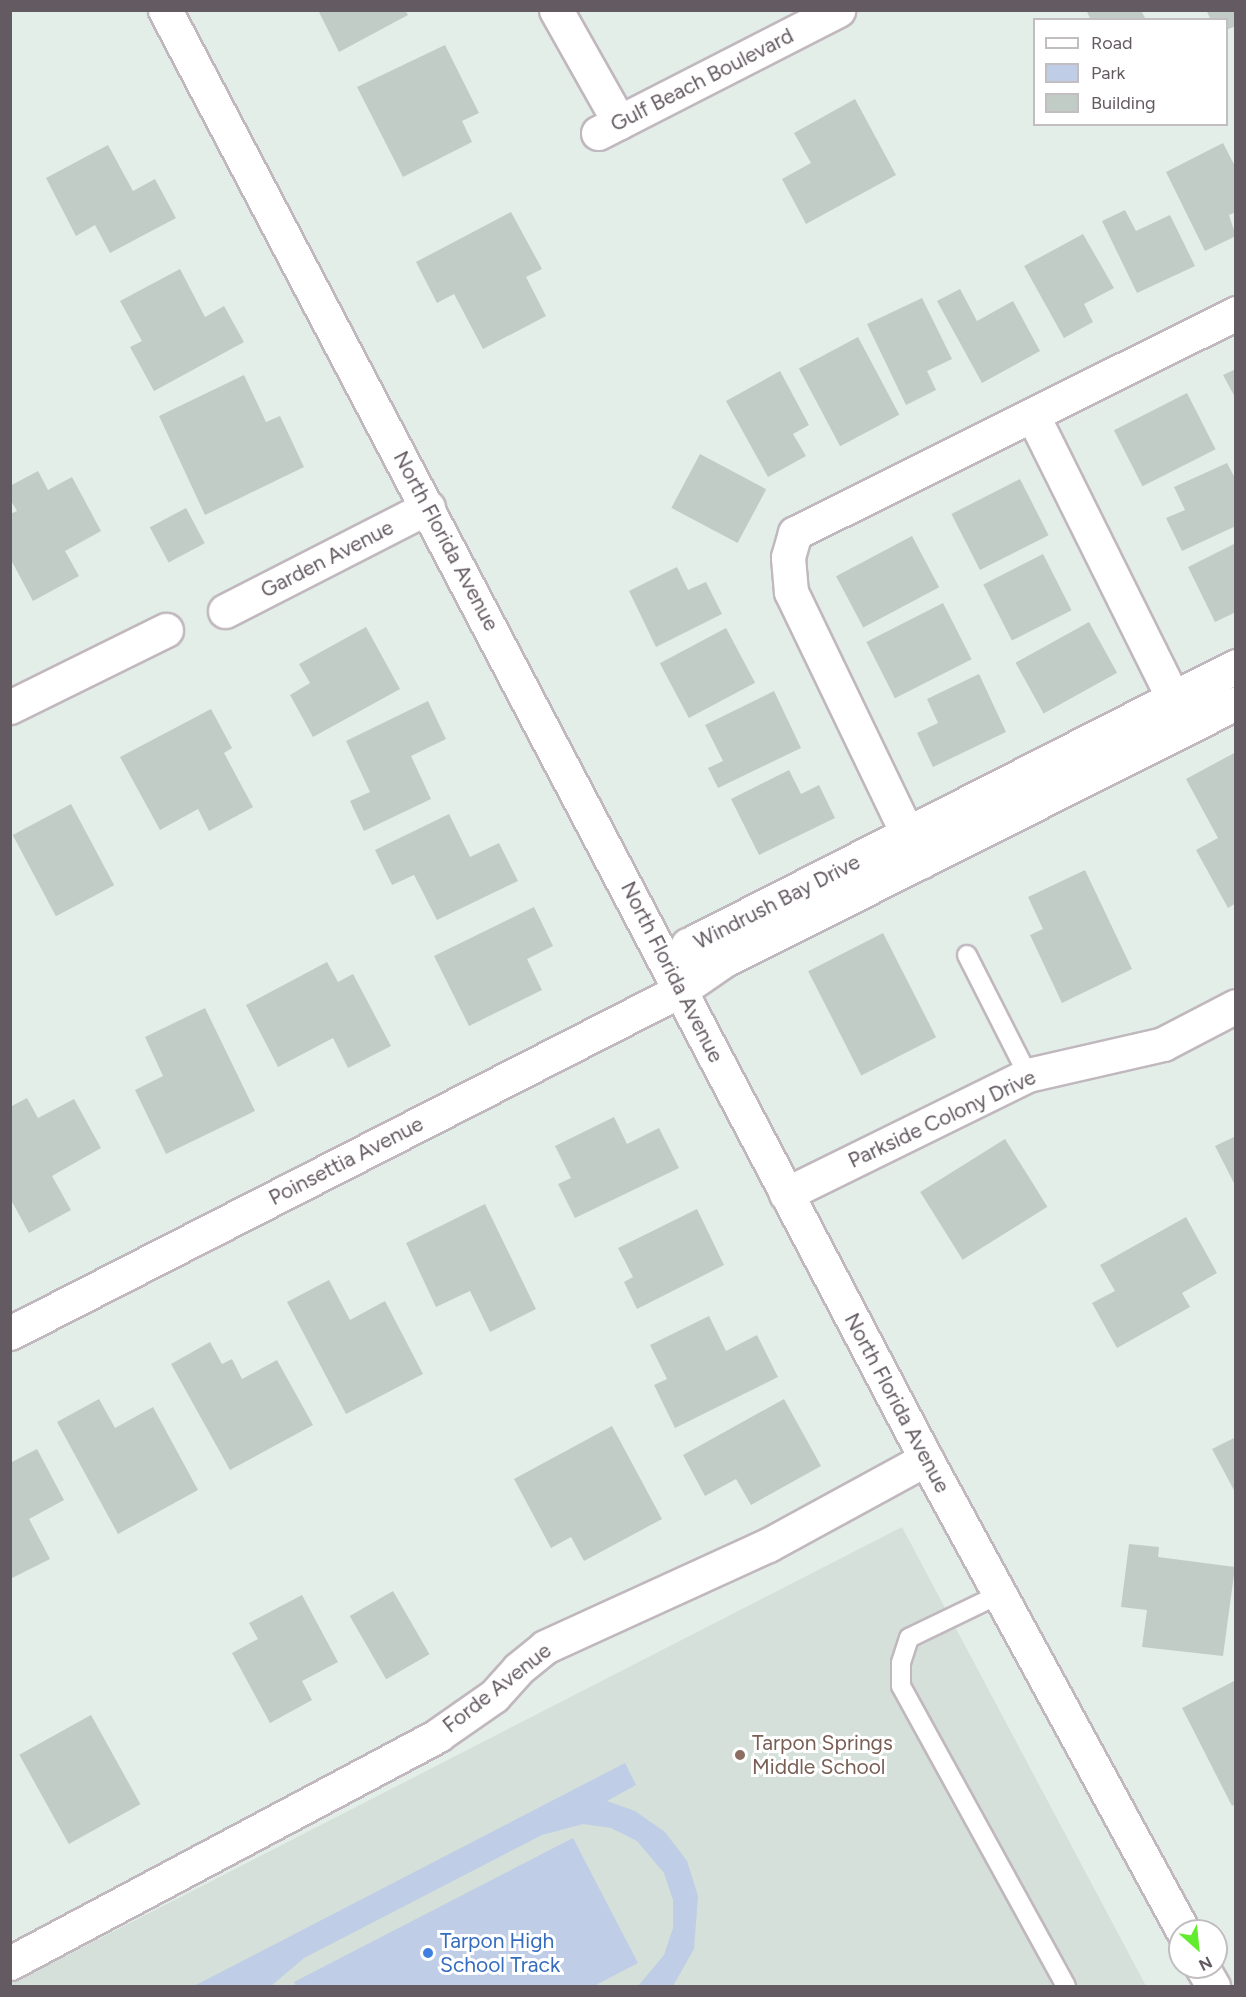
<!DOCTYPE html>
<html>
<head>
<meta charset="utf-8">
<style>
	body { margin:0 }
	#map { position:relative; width:1246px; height:1997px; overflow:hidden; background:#e3eee8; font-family:Figtree,sans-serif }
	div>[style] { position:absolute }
	.education>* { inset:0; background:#d4e0d9 }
	.green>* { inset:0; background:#bfcde6 }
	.building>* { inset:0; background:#c1ccc6; transform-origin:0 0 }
	.roads { filter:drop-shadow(2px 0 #c0b8be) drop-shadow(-2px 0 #c0b8be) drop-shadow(0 2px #c0b8be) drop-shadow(0 -2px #c0b8be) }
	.lane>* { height:18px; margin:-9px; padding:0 9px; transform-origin:9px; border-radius:9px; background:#fff }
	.street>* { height:33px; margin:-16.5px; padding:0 16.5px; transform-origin:16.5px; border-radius:16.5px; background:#fff }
	.secondary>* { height:33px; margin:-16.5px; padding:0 16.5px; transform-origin:16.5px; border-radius:16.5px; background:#fff }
	.dots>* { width:16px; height:16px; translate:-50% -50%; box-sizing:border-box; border:3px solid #fff; border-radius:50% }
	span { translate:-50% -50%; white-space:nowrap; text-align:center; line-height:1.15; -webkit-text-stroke:6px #fff; paint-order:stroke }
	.street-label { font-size:21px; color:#645b62 }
	.education-label { font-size:21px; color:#785e54 }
	.left { translate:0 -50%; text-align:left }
	.shop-label { font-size:21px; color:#366cbe }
	.frame { position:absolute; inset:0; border:12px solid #645b62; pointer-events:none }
	.legend { position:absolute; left:1033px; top:18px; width:195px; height:108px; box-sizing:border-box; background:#fff; border:2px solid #c1bdc0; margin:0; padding:8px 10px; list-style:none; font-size:18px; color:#645b62 }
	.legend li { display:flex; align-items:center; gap:12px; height:30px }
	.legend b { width:30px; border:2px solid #c1bdc0 }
	.north { position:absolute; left:1168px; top:1919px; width:60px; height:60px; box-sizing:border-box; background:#fff; border:2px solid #c1bdc0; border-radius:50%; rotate:153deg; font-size:16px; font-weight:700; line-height:24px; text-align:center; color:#645b62 }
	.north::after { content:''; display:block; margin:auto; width:21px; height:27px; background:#63eb2d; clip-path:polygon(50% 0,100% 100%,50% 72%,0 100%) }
</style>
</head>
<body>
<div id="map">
	<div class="education">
		<i style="clip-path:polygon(902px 1527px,1146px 1986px,11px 1986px,11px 1984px)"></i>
	</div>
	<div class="green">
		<i style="clip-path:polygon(625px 1763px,636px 1785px,607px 1801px,635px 1811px,665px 1832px,687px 1861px,698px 1896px,694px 1949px,673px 1986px,638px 1986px,664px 1955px,673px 1928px,673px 1900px,664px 1873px,637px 1841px,611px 1828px,583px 1824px,542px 1835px,304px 1958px,271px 1986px,194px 1986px)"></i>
		<i style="clip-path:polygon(573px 1838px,638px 1963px,594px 1986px,296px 1986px,294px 1982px)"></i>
	</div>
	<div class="building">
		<i style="clip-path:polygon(318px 10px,405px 10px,408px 15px,339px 52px)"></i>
		<i style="clip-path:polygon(1086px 10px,1141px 10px,1146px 20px,1091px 20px)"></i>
		<i style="clip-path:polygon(1206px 10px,1236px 10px,1236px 26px,1226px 30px,1226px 20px,1211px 20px)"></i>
		<i style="clip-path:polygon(445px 45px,479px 113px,462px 121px,472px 142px,403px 177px,357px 87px)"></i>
		<i style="clip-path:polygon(855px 99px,896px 175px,806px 224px,782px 179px,811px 163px,794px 133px)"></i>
		<i style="clip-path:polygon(1223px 143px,1236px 168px,1236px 212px,1229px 215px,1236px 236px,1205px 251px,1166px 172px)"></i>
		<i style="clip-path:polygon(108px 145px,133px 191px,155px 179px,176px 218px,110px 253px,95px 225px,76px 236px,46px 178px)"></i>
		<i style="clip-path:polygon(1125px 210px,1136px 231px,1170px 215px,1195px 266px,1137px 293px,1102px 221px)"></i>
		<i style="clip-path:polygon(511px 212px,542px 269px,526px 277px,546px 316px,483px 349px,454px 294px,437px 303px,416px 262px)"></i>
		<i style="clip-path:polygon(1083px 234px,1114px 288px,1084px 304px,1093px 322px,1064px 338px,1024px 266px)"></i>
		<i style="clip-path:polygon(180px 269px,205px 317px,224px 306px,244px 342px,154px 391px,130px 347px,142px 341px,120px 301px)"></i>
		<i style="clip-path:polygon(960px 289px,977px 321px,1013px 301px,1040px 351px,982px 383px,937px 301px)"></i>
		<i style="clip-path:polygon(922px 298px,952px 359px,927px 371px,936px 390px,906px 405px,867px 324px)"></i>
		<i style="left:858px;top:337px;width:88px;height:67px;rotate:62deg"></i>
		<i style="clip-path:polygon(1236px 369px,1236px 399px,1223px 375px)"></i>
		<i style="clip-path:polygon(780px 371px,809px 425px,793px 434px,806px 456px,768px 477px,726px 401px)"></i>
		<i style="clip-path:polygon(244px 375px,266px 422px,280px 416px,304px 467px,205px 515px,159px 416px)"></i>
		<i style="left:1187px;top:393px;width:63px;height:82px;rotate:63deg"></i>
		<i style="left:700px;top:454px;width:75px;height:61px;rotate:28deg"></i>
		<i style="clip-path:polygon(1227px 463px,1236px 480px,1236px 526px,1182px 551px,1166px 518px,1185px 510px,1174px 487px)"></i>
		<i style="clip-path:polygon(38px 471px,48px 490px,72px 477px,101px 531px,65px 551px,79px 576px,33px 601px,10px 558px,10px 514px,17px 511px,10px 499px,10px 486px)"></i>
		<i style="left:1020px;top:479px;width:63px;height:77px;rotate:63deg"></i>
		<i style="left:186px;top:508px;width:40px;height:41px;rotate:62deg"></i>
		<i style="left:912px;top:536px;width:58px;height:86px;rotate:62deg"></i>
		<i style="clip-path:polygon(1236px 543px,1236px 612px,1215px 622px,1188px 567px)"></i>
		<i style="left:1043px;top:554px;width:63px;height:67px;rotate:63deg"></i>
		<i style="clip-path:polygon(677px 567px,688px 590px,706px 582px,722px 614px,656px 647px,629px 591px)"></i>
		<i style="left:943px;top:603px;width:63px;height:86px;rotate:63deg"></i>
		<i style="left:1089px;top:622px;width:58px;height:84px;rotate:61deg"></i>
		<i style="clip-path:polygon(366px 627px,400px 689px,313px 737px,290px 695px,310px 683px,299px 664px)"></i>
		<i style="left:726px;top:628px;width:62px;height:75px;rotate:62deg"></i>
		<i style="clip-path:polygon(979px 674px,1006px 732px,933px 767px,917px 733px,938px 723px,927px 699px)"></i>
		<i style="clip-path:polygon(774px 691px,801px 748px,718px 788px,708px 768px,723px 761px,705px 725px)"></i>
		<i style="clip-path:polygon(428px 701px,446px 739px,411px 756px,431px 799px,364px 831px,350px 801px,370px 792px,346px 741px)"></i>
		<i style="clip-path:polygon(211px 709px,232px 748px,224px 753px,253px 807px,209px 831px,198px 809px,160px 830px,120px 757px)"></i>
		<i style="clip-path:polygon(1236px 752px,1236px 903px,1228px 908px,1196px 850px,1218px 838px,1186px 779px)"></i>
		<i style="clip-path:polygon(789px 770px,801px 794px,819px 785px,835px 818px,759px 855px,731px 799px)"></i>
		<i style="left:71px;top:804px;width:92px;height:66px;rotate:62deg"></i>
		<i style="clip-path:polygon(449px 814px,470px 857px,499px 843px,518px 881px,437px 920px,414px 875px,392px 885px,375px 850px)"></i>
		<i style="clip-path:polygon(1085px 870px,1132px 969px,1062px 1003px,1030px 935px,1043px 929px,1028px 897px)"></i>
		<i style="clip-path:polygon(534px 907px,553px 946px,527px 959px,542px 990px,469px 1026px,434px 956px)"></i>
		<i style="left:883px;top:933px;width:117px;height:84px;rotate:63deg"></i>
		<i style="clip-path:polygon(327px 962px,338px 982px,353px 974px,391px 1046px,348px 1068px,333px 1038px,278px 1067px,246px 1005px)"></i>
		<i style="clip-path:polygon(205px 1008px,255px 1111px,166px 1154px,135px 1090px,163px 1076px,145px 1037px)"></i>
		<i style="clip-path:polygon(27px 1098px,38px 1118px,74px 1099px,101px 1148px,52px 1176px,71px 1210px,29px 1233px,10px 1198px,10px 1107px)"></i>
		<i style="clip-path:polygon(614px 1117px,627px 1144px,659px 1128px,679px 1168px,575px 1218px,558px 1184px,571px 1178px,555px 1146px)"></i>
		<i style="clip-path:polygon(1236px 1136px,1236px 1187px,1215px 1146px)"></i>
		<i style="left:1005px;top:1139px;width:80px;height:100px;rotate:58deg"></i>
		<i style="clip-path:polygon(485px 1204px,536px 1309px,490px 1332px,470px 1291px,436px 1307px,406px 1243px)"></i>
		<i style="clip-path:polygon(697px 1209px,724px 1265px,637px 1309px,624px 1282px,633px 1277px,618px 1248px)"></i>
		<i style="clip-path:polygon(1186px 1217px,1217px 1273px,1182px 1293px,1190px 1307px,1117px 1348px,1092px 1303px,1115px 1291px,1100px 1265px)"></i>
		<i style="clip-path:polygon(329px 1280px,350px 1320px,385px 1301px,423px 1374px,346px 1414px,287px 1302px)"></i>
		<i style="clip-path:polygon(709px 1316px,726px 1351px,757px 1335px,778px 1377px,675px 1428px,654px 1385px,667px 1379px,650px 1345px)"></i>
		<i style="clip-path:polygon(210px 1342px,222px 1364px,232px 1359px,242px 1379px,277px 1360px,313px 1425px,230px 1470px,171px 1364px)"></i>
		<i style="clip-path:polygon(99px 1399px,115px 1428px,153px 1407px,198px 1490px,118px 1534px,57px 1422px)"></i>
		<i style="clip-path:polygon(784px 1399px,821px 1466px,751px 1505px,736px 1479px,705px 1496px,683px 1455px)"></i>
		<i style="clip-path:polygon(612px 1426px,662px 1519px,584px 1561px,571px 1537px,551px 1548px,514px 1479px)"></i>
		<i style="clip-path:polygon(1236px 1437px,1236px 1494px,1212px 1449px)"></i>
		<i style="clip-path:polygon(37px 1449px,64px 1500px,29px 1519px,50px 1559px,10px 1579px,10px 1463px)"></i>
		<i style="clip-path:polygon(1129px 1544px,1159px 1547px,1158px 1557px,1235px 1567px,1223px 1656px,1142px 1647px,1147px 1610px,1121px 1607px)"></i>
		<i style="left:393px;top:1591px;width:73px;height:50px;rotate:60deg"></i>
		<i style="clip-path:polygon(302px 1595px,338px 1662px,302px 1681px,312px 1700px,270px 1723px,232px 1653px,258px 1639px,249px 1623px)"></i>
		<i style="clip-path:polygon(1236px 1680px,1236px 1804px,1232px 1806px,1182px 1708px)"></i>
		<i style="left:91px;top:1715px;width:102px;height:82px;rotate:61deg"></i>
	</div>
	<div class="roads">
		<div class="lane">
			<i style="left:967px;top:955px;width:135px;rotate:63.1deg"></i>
			<i style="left:1000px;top:1594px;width:101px;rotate:154.2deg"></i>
			<i style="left:909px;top:1638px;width:26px;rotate:108deg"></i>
			<i style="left:901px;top:1663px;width:23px;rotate:90deg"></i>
			<i style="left:901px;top:1686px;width:342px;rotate:61.2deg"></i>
		</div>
		<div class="street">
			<i style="left:556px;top:10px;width:129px;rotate:60.6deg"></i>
			<i style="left:598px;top:133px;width:270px;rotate:-27.1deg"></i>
			<i style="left:1033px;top:416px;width:337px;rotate:63.6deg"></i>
			<i style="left:225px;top:611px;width:228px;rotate:-27.1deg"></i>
			<i style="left:10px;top:707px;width:174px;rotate:-26.3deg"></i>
			<i style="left:921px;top:862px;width:300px;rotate:-115.7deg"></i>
			<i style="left:791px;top:592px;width:35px;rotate:-95deg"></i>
			<i style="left:788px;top:557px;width:25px;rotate:-74deg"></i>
			<i style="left:795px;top:533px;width:493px;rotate:-26.5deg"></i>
			<i style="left:681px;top:990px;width:46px;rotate:-81.2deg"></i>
			<i style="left:688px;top:945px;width:615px;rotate:-26.98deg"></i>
			<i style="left:786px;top:1194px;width:270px;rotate:-26.2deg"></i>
			<i style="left:1028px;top:1075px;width:139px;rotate:-12.9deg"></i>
			<i style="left:1163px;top:1044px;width:82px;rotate:-27.5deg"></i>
			<i style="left:10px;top:1333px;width:754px;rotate:-27.08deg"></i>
			<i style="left:681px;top:990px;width:51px;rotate:-34.6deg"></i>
			<i style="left:723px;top:961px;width:574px;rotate:-26.7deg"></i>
			<i style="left:10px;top:1963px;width:485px;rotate:-28deg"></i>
			<i style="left:438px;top:1735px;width:68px;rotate:-34.9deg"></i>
			<i style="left:494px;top:1696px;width:36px;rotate:-48deg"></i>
			<i style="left:518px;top:1669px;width:35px;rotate:-39deg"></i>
			<i style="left:545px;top:1647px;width:245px;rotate:-24.6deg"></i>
			<i style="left:768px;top:1545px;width:180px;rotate:-28.6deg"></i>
		</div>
		<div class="secondary">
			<i style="left:165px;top:10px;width:1637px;rotate:62.29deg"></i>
			<i style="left:926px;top:1459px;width:537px;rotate:61.43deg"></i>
			<i style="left:1202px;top:1967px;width:22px;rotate:60deg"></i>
		</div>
	</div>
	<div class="dots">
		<i style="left:740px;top:1755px;background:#8d6e63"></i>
		<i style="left:428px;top:1953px;background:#3f7fe0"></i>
	</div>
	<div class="street-label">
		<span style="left:702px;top:80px;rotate:-27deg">Gulf Beach Boulevard</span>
		<span style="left:446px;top:541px;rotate:62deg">North Florida Avenue</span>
		<span style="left:327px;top:559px;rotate:-27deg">Garden Avenue</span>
		<span style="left:777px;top:902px;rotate:-27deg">Windrush Bay Drive</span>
		<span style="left:672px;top:972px;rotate:63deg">North Florida Avenue</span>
		<span style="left:942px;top:1119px;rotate:-25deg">Parkside Colony Drive</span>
		<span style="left:346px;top:1161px;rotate:-27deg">Poinsettia Avenue</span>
		<span style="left:897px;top:1403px;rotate:62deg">North Florida Avenue</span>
		<span style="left:497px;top:1688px;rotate:-38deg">Forde Avenue</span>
	</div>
	<div class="education-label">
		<span class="left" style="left:752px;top:1755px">Tarpon Springs<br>Middle School</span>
	</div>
	<div class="shop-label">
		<span class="left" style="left:440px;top:1953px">Tarpon High<br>School Track</span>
	</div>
	<div class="frame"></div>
	<ul class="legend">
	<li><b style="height:8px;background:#fff"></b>Road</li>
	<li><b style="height:16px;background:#bfcde6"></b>Park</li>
	<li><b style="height:16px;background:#c1ccc6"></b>Building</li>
	</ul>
	<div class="north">N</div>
</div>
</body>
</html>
